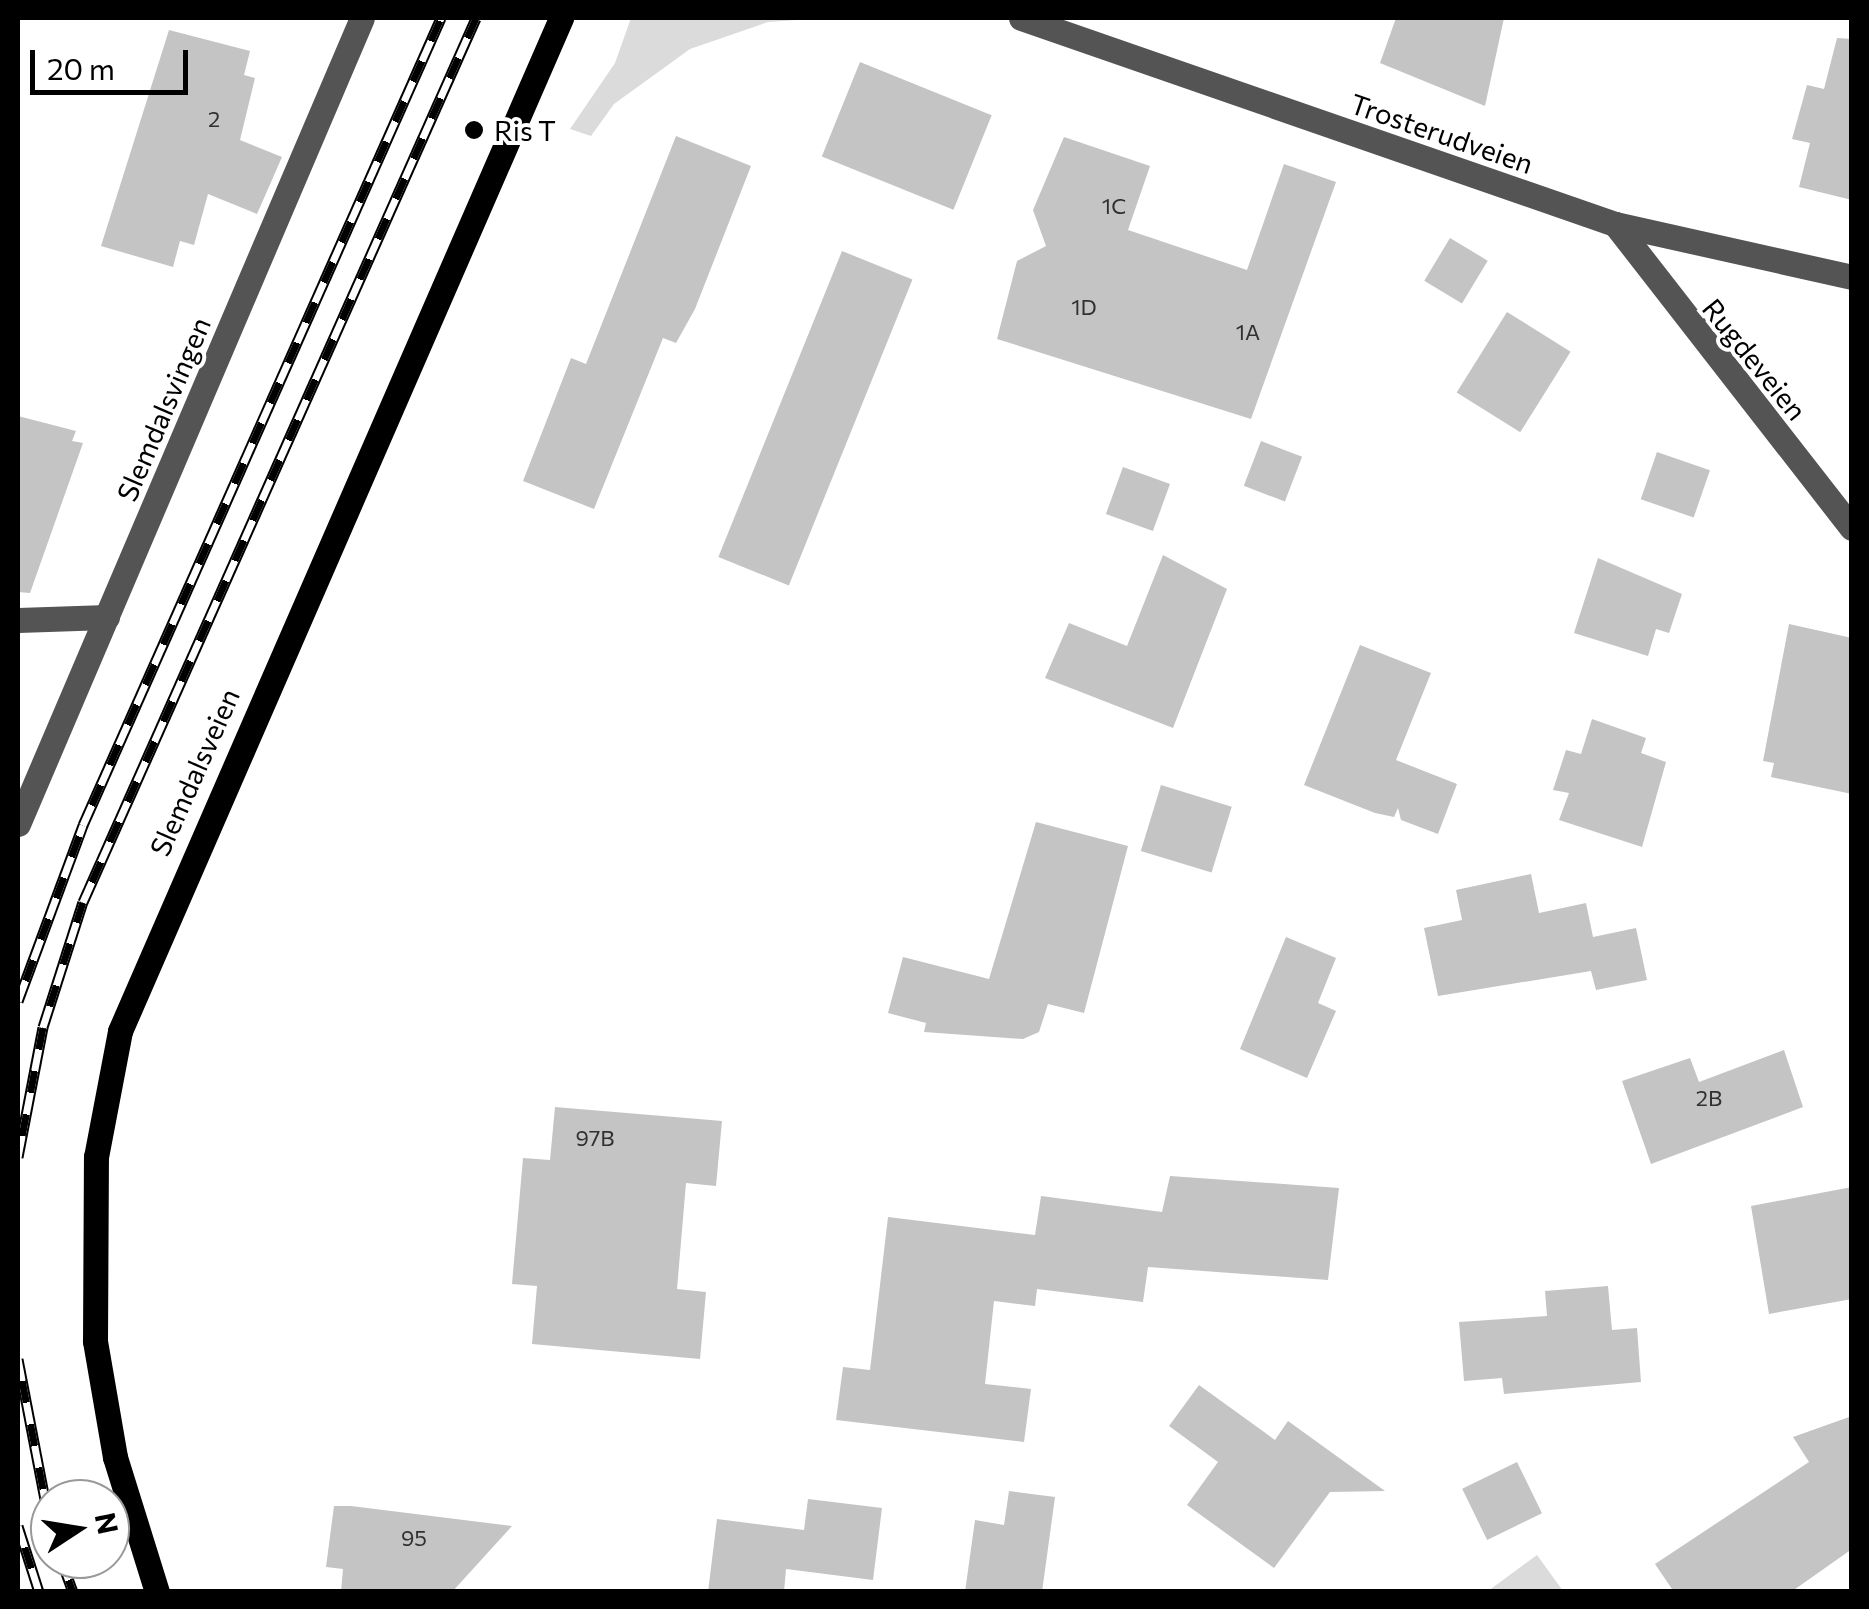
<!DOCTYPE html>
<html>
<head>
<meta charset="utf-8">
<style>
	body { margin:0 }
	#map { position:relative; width:1869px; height:1609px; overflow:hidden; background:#fff; font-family:Commissioner,sans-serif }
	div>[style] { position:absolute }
	.green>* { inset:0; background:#dbdbdb }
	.building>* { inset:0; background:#c4c4c4; transform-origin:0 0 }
	.minor>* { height:25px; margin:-12.5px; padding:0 12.5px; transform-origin:12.5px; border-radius:12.5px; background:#545454 }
	.major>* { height:25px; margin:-12.5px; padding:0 12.5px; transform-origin:12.5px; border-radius:12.5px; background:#000 }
	.rail>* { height:11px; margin-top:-5.5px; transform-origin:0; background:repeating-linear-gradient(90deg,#fff 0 22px,#000 0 44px); box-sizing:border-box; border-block:2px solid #000 }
	.dots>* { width:28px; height:28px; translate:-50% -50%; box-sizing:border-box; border:5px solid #fff; border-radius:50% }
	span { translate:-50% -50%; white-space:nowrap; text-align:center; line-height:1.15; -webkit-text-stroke:8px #fff; paint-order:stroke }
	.number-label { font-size:22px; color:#313131 }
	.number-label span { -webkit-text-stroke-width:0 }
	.poi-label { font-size:28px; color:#000 }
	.left { translate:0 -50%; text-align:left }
	.street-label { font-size:28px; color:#000 }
	.frame { position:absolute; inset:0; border:20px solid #000; pointer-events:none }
	.north { position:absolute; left:30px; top:1479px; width:100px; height:100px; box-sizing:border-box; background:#fff; border:2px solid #999; border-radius:50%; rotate:78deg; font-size:28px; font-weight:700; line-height:40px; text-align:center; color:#000 }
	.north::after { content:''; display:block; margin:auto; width:35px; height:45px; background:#000; clip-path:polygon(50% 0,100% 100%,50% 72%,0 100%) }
	.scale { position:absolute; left:30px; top:50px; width:158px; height:45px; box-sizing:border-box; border:5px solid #000; border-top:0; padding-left:12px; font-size:30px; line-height:35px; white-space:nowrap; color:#000; -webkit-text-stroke:8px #fff; paint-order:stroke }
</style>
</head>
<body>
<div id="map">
	<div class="green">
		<i style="clip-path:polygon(631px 18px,825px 18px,768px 22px,690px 49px,614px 104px,591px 136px,570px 129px,615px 63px)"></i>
		<i style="clip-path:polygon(1537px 1555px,1563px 1591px,1488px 1591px)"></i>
	</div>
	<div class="building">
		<i style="clip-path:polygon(1396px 18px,1504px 18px,1485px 106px,1380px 63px)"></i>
		<i style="clip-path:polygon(169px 30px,250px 51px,244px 75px,255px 78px,240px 140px,282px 157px,257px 214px,208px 194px,194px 245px,180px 241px,173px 267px,101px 246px)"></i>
		<i style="clip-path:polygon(1837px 38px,1852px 39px,1852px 200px,1799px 187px,1810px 143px,1792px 139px,1807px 85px,1824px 89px)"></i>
		<i style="left:860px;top:62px;width:142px;height:102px;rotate:22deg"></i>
		<i style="clip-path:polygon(676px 136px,751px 166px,695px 309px,676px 343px,663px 338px,594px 509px,523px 481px,571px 358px,586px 364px)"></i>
		<i style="clip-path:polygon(1064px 137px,1150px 166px,1128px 230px,1247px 270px,1284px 164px,1336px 182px,1251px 419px,997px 339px,1017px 261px,1046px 246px,1033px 210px)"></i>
		<i style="left:1450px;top:238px;width:44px;height:50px;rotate:31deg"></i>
		<i style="left:842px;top:251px;width:76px;height:330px;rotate:22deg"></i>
		<i style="left:1507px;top:312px;width:75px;height:95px;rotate:32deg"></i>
		<i style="clip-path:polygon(18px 416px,76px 431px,72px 441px,83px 443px,30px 593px,18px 592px)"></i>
		<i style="left:1261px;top:441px;width:44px;height:48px;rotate:21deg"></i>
		<i style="left:1657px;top:452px;width:56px;height:50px;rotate:19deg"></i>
		<i style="left:1123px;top:467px;width:50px;height:50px;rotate:20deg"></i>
		<i style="clip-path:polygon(1163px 555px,1227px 589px,1173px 728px,1045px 678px,1069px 623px,1127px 646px)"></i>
		<i style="clip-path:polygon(1598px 558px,1682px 594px,1669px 633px,1656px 629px,1648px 656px,1574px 633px)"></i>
		<i style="clip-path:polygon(1789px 624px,1852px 638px,1852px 794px,1771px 777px,1774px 763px,1763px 761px)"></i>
		<i style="clip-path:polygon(1360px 645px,1431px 673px,1396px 760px,1457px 784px,1438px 834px,1401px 820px,1398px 808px,1394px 817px,1375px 813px,1304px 785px)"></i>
		<i style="clip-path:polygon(1592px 719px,1646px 738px,1641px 753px,1666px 762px,1642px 847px,1559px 820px,1569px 793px,1553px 790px,1566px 750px,1581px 754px)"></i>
		<i style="left:1161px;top:785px;width:74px;height:69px;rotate:17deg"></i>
		<i style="clip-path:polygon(1036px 822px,1128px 846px,1084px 1013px,1048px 1004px,1039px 1032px,1023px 1039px,924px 1032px,926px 1023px,888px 1013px,903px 957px,989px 979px)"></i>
		<i style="clip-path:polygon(1531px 874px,1539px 913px,1586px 903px,1593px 937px,1636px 928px,1647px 980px,1596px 990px,1591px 971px,1438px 996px,1424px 928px,1462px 920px,1456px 890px)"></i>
		<i style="clip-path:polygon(1286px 937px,1336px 958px,1318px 1003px,1336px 1011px,1307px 1078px,1240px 1049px)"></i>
		<i style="clip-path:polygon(1784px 1050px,1803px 1107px,1651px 1164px,1622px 1081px,1690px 1058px,1699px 1082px)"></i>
		<i style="clip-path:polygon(555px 1107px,722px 1121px,716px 1186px,686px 1183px,677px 1289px,706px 1292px,700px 1359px,532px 1344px,537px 1286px,512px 1284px,523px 1158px,550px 1160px)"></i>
		<i style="clip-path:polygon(1170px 1176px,1339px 1188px,1328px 1280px,1148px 1267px,1143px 1302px,1037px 1289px,1035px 1306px,994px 1301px,985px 1384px,1031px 1389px,1024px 1442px,836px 1420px,843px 1367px,870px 1370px,888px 1217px,1035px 1235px,1041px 1196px,1162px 1212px)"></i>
		<i style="clip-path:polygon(1852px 1187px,1852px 1299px,1769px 1314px,1751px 1206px)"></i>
		<i style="clip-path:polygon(1608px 1286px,1612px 1330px,1637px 1328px,1641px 1382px,1504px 1394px,1502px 1378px,1464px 1381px,1459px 1322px,1547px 1316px,1545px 1291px)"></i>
		<i style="clip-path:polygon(1199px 1385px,1275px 1440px,1288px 1421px,1385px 1491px,1330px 1492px,1274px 1568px,1187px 1505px,1218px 1462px,1169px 1426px)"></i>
		<i style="clip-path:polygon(1852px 1416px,1852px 1549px,1791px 1592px,1674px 1592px,1655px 1564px,1809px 1462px,1793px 1437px)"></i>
		<i style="left:1517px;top:1462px;width:57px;height:61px;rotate:64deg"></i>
		<i style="clip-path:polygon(1009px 1491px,1055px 1497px,1042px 1592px,965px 1592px,975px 1520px,1004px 1525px)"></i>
		<i style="clip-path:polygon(808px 1499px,882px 1508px,873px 1580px,786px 1569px,784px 1592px,708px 1592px,717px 1519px,804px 1530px)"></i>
		<i style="clip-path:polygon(334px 1506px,351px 1506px,512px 1526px,452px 1592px,341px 1592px,343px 1569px,326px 1567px)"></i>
	</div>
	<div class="minor">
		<i style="left:1021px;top:18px;width:629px;rotate:19.13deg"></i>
		<i style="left:1615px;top:224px;width:243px;rotate:12.6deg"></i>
		<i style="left:1615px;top:224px;width:385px;rotate:52.1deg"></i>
		<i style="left:18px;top:620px;width:89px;rotate:-1.9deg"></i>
		<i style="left:18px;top:824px;width:876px;rotate:-66.89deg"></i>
	</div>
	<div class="major">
		<i style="left:157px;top:1592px;width:141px;rotate:-107.3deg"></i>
		<i style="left:115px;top:1457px;width:118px;rotate:-99.8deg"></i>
		<i style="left:95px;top:1341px;width:184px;rotate:-89.7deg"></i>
		<i style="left:96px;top:1157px;width:128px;rotate:-79.2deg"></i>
		<i style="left:120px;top:1031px;width:1105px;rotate:-66.47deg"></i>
	</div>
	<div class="rail">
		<i style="left:18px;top:1001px;width:188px;rotate:-69.7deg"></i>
		<i style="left:83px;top:825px;width:883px;rotate:-66.08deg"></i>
		<i style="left:18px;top:1157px;width:132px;rotate:-79.1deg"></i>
		<i style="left:43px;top:1027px;width:131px;rotate:-72.3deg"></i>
		<i style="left:83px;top:902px;width:967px;rotate:-66.03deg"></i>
		<i style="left:18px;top:1359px;width:169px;rotate:79.1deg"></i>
		<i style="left:18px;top:1526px;width:69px;rotate:72.3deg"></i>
		<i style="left:61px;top:1559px;width:35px;rotate:70deg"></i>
	</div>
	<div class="dots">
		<i style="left:474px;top:130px;background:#000"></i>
	</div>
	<div class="number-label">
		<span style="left:214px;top:119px">2</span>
		<span style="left:1114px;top:206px">1C</span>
		<span style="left:1084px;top:307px">1D</span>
		<span style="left:1248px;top:332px">1A</span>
		<span style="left:1709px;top:1098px">2B</span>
		<span style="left:595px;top:1138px">97B</span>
		<span style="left:414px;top:1538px">95</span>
	</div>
	<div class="poi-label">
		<span class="left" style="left:494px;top:130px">Ris T</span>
	</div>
	<div class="street-label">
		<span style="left:1442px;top:133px;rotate:19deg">Trosterudveien</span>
		<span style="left:1755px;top:359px;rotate:51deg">Rugdeveien</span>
		<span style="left:163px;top:409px;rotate:-67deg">Slemdalsvingen</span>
		<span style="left:194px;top:772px;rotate:-66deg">Slemdalsveien</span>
	</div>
	<div class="frame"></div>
	<div class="north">N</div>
	<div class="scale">20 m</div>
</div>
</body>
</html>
